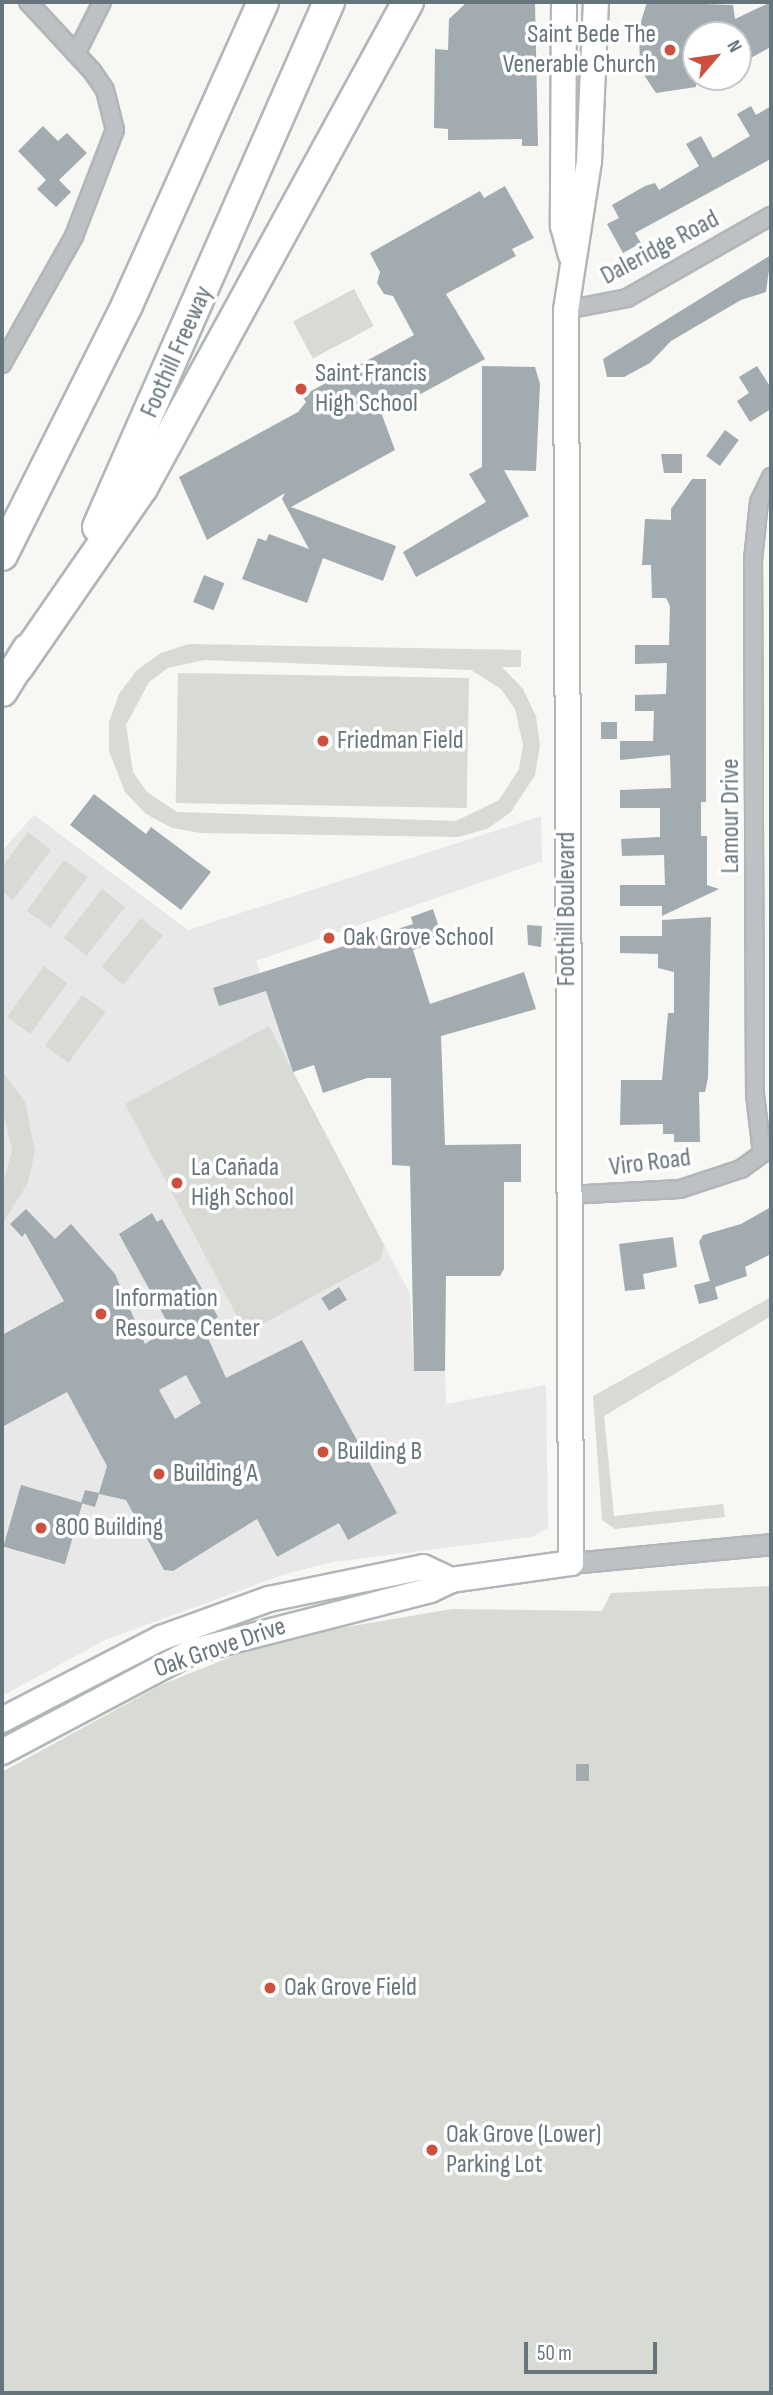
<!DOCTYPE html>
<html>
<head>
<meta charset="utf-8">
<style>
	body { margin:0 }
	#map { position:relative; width:773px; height:2395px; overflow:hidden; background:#f7f7f4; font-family:"Sofia Sans Condensed",sans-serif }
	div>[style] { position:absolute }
	.built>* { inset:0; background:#e8e8e8 }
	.green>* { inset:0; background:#d7dbd4; transform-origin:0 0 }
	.building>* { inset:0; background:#a2abaf; transform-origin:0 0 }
	.roads { filter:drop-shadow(2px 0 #b1b6b8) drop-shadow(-2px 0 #b1b6b8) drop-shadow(0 2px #b1b6b8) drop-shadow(0 -2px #b1b6b8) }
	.minor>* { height:16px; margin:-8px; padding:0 8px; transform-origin:8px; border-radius:8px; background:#bdc1c4 }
	.tertiary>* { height:19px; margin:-9.5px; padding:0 9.5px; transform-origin:9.5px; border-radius:9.5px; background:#bdc1c4 }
	.primary>* { height:24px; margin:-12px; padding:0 12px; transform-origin:12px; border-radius:12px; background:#fff }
	.motorway>* { height:30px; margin:-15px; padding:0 15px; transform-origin:15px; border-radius:15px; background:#fff }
	.dots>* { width:19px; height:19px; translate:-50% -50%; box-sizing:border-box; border:4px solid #fff; border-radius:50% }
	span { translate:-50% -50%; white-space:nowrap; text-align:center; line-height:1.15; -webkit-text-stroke:7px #fff; paint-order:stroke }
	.poi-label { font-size:26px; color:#66757c }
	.right { translate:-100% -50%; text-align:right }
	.left { translate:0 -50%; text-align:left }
	.street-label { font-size:26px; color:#66757c }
	.frame { position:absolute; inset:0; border:4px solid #66757c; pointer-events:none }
	.north { position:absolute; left:682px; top:21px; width:70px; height:70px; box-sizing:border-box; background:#fff; border:2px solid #c2c8cb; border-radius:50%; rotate:61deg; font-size:19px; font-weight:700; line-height:28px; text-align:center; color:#66757c }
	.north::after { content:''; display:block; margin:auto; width:24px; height:32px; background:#cd4f3e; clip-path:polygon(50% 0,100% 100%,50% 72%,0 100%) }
	.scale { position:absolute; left:524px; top:2342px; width:133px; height:32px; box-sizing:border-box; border:4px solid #66757c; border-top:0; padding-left:9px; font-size:21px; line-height:24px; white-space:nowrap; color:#66757c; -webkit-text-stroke:5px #fff; paint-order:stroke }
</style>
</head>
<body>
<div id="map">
	<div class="built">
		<i style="clip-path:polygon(34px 815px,188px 930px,541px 816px,542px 861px,256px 961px,293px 1072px,410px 1294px,414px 1371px,445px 1371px,446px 1404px,546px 1385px,548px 1528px,532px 1537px,333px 1562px,285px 1574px,105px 1640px,2px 1696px,2px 851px)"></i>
	</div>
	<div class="green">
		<i style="left:354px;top:289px;width:42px;height:69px;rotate:62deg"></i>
		<i style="clip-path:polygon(evenodd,189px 644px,521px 650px,521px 667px,502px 667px,523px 689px,536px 716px,540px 746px,535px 775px,511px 812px,487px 829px,458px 837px,201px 833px,172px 828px,146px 814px,125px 792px,109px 751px,109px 722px,119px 694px,137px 670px,161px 653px,189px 644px,204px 660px,471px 670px,501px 689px,515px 709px,523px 745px,519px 769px,499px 800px,456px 821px,177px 812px,147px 792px,133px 772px,126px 725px,149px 682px,168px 668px,204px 660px)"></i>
		<i style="left:178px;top:673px;width:291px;height:130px;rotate:1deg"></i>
		<i style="clip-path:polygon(28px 832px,51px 850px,13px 900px,2px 891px,2px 867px)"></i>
		<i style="left:64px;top:860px;width:29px;height:63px;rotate:36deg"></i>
		<i style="left:102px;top:889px;width:29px;height:62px;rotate:38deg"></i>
		<i style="left:141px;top:918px;width:28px;height:63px;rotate:39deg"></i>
		<i style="left:44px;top:966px;width:29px;height:63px;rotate:36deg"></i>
		<i style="left:82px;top:995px;width:29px;height:63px;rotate:36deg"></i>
		<i style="clip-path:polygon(269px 1026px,384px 1245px,380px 1260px,246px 1333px,125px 1104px)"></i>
		<i style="clip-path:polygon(2px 1071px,25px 1102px,35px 1151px,28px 1183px,2px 1224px,2px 1188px,12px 1150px,2px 1107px)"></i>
		<i style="clip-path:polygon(771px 1297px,771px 1316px,604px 1416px,614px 1516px,723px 1504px,725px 1517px,615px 1529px,602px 1520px,593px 1396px)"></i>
		<i style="clip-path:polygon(771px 1586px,771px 2393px,2px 2393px,2px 1772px,161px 1685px,233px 1656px,305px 1634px,452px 1609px,602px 1611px,611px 1593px)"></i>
	</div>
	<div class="building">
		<i style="clip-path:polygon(467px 2px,535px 2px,538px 146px,522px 146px,522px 139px,448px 140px,448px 129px,434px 128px,435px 49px,448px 50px,449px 19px)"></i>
		<i style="clip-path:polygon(647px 2px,733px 5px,735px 19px,771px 2px,769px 48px,738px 65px,738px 35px,696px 35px,696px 87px,656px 93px,640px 69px,639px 28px)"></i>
		<i style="clip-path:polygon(751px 106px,756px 115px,771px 106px,769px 160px,635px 233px,641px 243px,623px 253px,607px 224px,619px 218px,612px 205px,645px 186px,655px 183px,659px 190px,699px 166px,686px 144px,701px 136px,713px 158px,750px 136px,737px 114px)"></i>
		<i style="clip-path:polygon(43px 126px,58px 141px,67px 133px,87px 153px,59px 180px,71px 192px,56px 207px,37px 189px,46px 180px,18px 151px)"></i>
		<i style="clip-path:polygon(505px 186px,534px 238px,512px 249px,516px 256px,446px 294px,485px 359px,382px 415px,395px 450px,291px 507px,396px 546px,383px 581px,323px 558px,307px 603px,242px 579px,258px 538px,266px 541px,269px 534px,309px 549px,282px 499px,285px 493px,207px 540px,179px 477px,298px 412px,306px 402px,302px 396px,414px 335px,393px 296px,384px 294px,377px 283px,380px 272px,370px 253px,480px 191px,484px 198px)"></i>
		<i style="clip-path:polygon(771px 255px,766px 292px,741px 300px,671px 341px,650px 363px,624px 377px,607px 377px,603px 359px)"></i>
		<i style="clip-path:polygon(482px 366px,535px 367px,540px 384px,536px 471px,504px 470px,529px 516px,416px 577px,403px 552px,486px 502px,469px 474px,482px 467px)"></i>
		<i style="clip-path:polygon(757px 366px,771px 388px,771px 409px,750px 422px,737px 401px,749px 393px,739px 377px)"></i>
		<i style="left:725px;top:430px;width:17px;height:32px;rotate:36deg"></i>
		<i style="clip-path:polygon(661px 454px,682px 454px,682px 473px,664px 473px)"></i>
		<i style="clip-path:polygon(692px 479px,706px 479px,706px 802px,701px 802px,701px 836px,707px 836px,707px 885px,719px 889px,662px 916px,662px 906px,620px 906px,620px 885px,665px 885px,664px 855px,622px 856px,621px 839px,660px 837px,660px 808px,620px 808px,620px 790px,671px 788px,670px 755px,620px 760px,620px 741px,653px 741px,654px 711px,635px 711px,635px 695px,666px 694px,667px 663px,635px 664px,635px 645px,669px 645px,670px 606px,666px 598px,652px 598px,651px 565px,642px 565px,645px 519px,671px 520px,671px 509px)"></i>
		<i style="left:204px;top:575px;width:22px;height:29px;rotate:22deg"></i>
		<i style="left:601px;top:722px;width:16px;height:17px"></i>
		<i style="clip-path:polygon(94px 794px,146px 834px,151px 827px,211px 872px,181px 910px,70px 825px)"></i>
		<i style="clip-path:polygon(433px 909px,443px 940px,413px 950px,430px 1004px,524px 972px,536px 1009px,441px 1036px,445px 1145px,521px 1144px,521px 1182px,504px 1182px,504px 1269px,500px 1276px,446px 1276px,445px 1371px,414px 1371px,410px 1166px,392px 1165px,391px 1078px,367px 1078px,323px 1093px,314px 1065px,293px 1072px,266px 991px,219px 1006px,213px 988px,413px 924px,411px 917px)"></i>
		<i style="clip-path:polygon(711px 917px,708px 1078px,705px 1092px,699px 1092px,700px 1142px,674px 1142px,674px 1134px,663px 1134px,663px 1124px,620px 1125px,621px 1080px,662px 1080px,668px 1013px,674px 1013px,674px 972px,658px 968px,658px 954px,620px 953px,620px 936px,662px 936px,662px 920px)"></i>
		<i style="clip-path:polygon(527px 925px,542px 926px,541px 947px,528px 945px)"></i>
		<i style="clip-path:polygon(771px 1207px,771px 1254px,745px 1267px,747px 1276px,715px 1287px,718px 1299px,699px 1304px,694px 1285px,710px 1281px,699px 1242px,703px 1235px,741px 1224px)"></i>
		<i style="clip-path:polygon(evenodd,26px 1209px,55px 1239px,71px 1224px,115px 1274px,145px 1344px,170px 1327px,119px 1234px,152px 1213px,157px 1222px,162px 1219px,218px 1317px,203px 1327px,226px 1378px,302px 1340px,397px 1513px,348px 1540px,339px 1523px,277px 1557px,257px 1519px,173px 1571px,164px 1570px,126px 1500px,99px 1494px,95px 1507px,81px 1503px,85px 1490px,99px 1493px,107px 1466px,67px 1392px,2px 1427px,2px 1335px,64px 1301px,25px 1233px,22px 1237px,10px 1224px,26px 1209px,186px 1375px,201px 1403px,175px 1419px,159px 1390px,186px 1375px)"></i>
		<i style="clip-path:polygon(673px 1237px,677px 1267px,643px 1274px,645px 1289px,625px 1291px,619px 1244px)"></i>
		<i style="left:339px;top:1287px;width:15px;height:21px;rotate:58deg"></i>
		<i style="left:21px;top:1485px;width:64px;height:64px;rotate:16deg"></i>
		<i style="left:576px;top:1764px;width:13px;height:17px"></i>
	</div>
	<div class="roads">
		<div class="minor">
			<i style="left:77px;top:52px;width:56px;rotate:-63.4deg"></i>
			<i style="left:566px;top:310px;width:62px;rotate:-11.1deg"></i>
			<i style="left:627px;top:298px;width:166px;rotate:-29.7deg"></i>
			<i style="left:2px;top:364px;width:147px;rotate:-60.6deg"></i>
			<i style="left:74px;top:236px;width:114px;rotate:-68.9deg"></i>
			<i style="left:115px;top:130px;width:41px;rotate:-104deg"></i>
			<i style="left:105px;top:90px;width:23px;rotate:-124deg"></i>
			<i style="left:92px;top:71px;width:94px;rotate:-132.8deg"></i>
			<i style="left:762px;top:1153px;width:59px;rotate:-96.8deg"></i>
			<i style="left:755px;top:1094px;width:534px;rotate:-90.21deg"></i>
			<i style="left:753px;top:560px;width:58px;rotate:-84.1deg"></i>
			<i style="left:759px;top:502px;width:28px;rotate:-64deg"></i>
			<i style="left:567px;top:1195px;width:113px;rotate:-3deg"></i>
			<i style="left:680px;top:1189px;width:64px;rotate:-18.2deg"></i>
			<i style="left:741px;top:1169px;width:37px;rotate:-36deg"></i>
		</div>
		<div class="tertiary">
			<i style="left:571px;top:1563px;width:201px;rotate:-5.4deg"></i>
		</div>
		<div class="primary">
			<i style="left:564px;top:2px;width:224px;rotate:90.3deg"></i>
			<i style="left:563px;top:226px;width:30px;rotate:75deg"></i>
			<i style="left:2px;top:1720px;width:179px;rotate:-27.3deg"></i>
			<i style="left:161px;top:1638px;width:115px;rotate:-19.9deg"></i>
			<i style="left:269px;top:1599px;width:157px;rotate:-11.7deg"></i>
			<i style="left:423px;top:1567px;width:31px;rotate:25deg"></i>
			<i style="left:2px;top:1752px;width:216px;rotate:-27.9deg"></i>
			<i style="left:193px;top:1651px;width:245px;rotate:-14.4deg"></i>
			<i style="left:430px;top:1590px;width:23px;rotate:-25deg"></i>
			<i style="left:451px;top:1580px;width:121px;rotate:-8.1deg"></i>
			<i style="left:571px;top:1563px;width:1253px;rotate:-90.23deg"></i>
			<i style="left:566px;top:310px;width:151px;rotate:-81.2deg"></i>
			<i style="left:589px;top:161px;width:159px;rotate:-87.5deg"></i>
		</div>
		<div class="motorway">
			<i style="left:98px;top:527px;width:574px;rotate:-66.25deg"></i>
			<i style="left:2px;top:555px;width:280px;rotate:-63.4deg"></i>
			<i style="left:127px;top:305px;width:332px;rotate:-65.8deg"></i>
			<i style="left:18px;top:667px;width:218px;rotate:-55.3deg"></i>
			<i style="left:142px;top:488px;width:554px;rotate:-61.31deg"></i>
			<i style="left:2px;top:691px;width:49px;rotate:-58.2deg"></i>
		</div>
	</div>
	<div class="dots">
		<i style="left:670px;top:50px;background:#cd4f3e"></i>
		<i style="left:301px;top:389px;background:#cd4f3e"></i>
		<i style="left:323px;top:741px;background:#cd4f3e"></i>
		<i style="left:329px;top:938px;background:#cd4f3e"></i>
		<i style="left:177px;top:1183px;background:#cd4f3e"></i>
		<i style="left:101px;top:1314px;background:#cd4f3e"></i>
		<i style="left:323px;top:1452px;background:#cd4f3e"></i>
		<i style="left:159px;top:1474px;background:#cd4f3e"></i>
		<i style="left:41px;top:1528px;background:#cd4f3e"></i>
		<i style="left:270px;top:1988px;background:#cd4f3e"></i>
		<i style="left:432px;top:2150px;background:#cd4f3e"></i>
	</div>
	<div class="poi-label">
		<span class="right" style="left:656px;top:50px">Saint Bede The<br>Venerable Church</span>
		<span class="left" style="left:315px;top:389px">Saint Francis<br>High School</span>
		<span class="left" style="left:337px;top:741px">Friedman Field</span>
		<span class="left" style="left:343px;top:938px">Oak Grove School</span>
		<span class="left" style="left:191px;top:1183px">La Cañada<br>High School</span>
		<span class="left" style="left:115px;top:1314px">Information<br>Resource Center</span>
		<span class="left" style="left:337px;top:1452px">Building B</span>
		<span class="left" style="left:173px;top:1474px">Building A</span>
		<span class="left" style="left:55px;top:1528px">800 Building</span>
		<span class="left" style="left:284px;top:1988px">Oak Grove Field</span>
		<span class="left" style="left:446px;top:2150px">Oak Grove (Lower)<br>Parking Lot</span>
	</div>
	<div class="street-label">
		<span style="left:660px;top:248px;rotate:-28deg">Daleridge Road</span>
		<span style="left:177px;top:352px;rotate:-66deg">Foothill Freeway</span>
		<span style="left:731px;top:816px;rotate:-90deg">Lamour Drive</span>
		<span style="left:567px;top:909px;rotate:-90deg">Foothill Boulevard</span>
		<span style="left:650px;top:1163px;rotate:-7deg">Viro Road</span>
		<span style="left:220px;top:1648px;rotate:-19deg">Oak Grove Drive</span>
	</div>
	<div class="frame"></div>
	<div class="north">N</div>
	<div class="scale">50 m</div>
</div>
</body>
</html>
